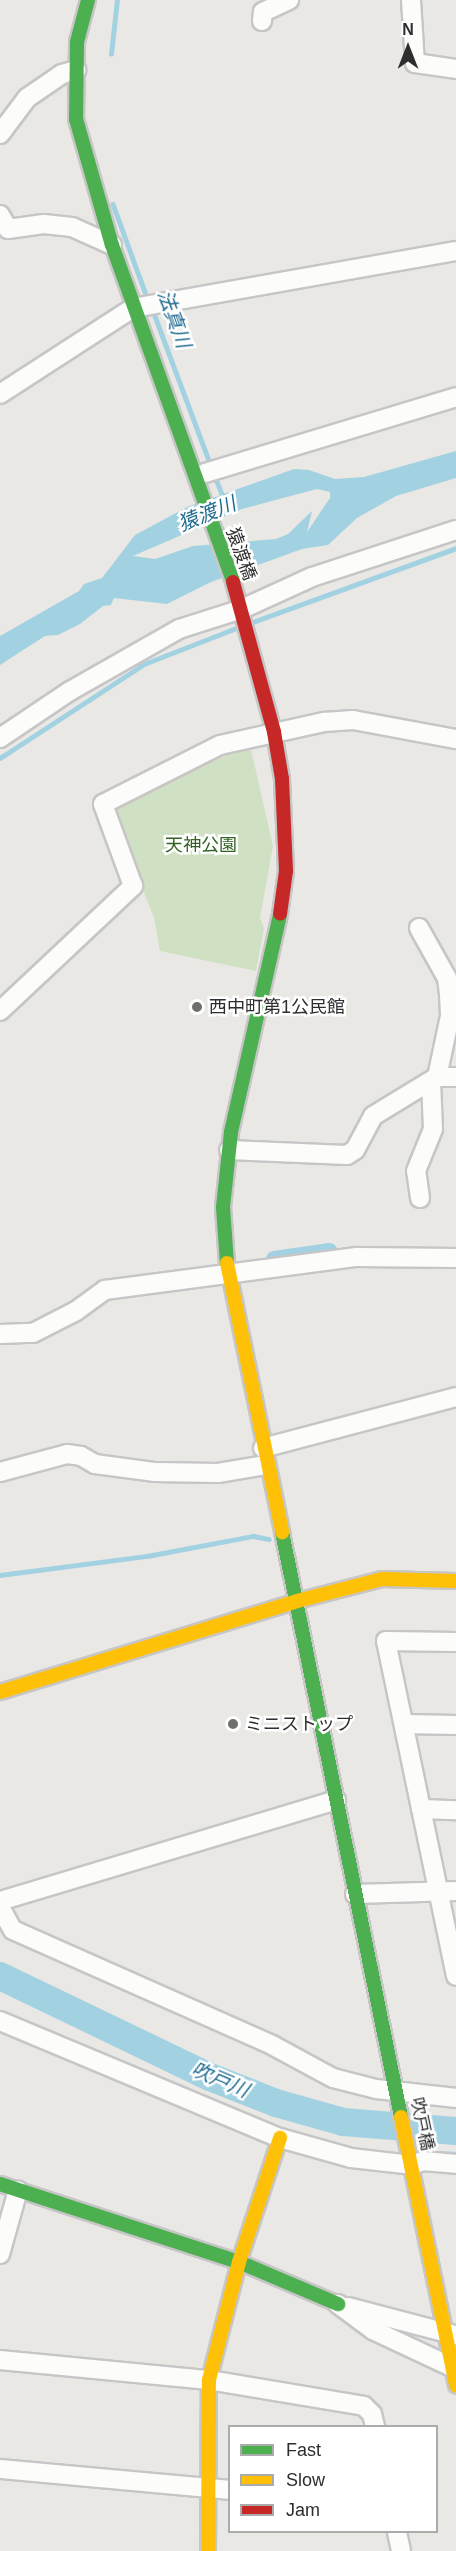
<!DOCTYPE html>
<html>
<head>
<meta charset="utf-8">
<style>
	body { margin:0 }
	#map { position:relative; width:456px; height:2551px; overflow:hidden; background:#eae8e5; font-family:Arial,"Noto Sans JP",sans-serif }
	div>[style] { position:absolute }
	.green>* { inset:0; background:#cfe1c2 }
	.water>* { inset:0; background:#a2d2e2 }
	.stream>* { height:4.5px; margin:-2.25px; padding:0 2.25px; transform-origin:2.25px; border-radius:2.25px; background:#a2d2e2 }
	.canal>* { height:16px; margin:-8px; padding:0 8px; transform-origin:8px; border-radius:8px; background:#a2d2e2 }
	.river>* { height:28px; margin:-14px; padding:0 14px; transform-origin:14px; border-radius:14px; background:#a2d2e2 }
	.roads { filter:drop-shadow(2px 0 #c7c6c7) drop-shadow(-2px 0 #c7c6c7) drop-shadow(0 2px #c7c6c7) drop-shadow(0 -2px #c7c6c7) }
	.street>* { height:18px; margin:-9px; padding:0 9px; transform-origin:9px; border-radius:9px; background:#fcfcfb }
	.fast>* { height:14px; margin:-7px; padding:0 7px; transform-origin:7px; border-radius:7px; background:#4caf50 }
	.slow>* { height:14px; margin:-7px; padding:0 7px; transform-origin:7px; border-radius:7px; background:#ffc107 }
	.jam>* { height:14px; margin:-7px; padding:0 7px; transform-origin:7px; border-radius:7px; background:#c62828 }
	.dots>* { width:16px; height:16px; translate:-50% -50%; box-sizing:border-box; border:3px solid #fff; border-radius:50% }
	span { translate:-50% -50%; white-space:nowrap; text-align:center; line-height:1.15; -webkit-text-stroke:5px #fff; paint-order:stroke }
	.street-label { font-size:18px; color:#2e2e2e }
	.park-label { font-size:18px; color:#336325 }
	.poi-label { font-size:18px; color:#2e2e2e }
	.left { translate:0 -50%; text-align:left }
	.water-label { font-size:20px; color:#1f6b90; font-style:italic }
	.legend { position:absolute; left:228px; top:2425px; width:210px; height:108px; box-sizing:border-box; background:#fff; border:2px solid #ababab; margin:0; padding:8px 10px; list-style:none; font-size:18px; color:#2e2e2e }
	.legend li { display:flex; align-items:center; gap:12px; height:30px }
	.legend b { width:30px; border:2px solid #ababab }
	.north { position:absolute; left:378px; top:18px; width:60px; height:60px; -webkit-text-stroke:4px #fff; paint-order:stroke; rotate:0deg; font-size:16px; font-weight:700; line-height:24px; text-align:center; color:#2e2e2e }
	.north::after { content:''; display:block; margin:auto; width:21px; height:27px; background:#2e2e2e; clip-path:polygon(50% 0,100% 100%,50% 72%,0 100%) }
</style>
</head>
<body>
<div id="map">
	<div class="green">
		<i style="clip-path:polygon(250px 745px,273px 846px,260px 918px,264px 928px,256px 971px,160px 951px,154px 918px,111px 806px)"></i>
	</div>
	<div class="water">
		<i style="clip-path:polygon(evenodd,456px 451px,456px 478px,396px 496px,357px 518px,328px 545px,302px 549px,211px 582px,167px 604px,114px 598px,111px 605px,103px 606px,80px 624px,58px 635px,45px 636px,0 665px,0 636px,79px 591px,84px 584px,102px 578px,135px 535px,187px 507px,294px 469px,309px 470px,335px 479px,364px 477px,456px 451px,317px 489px,330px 492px,330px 498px,307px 532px,312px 511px,288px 534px,276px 539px,193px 546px,155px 559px,133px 556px,242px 509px,317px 489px)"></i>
	</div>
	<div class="stream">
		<i style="left:111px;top:54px;width:54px;rotate:-83.7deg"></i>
		<i style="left:113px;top:204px;width:102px;rotate:70deg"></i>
		<i style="left:152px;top:308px;width:169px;rotate:69.5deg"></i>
		<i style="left:214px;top:474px;width:27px;rotate:68deg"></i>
		<i style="left:253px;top:622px;width:216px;rotate:-20deg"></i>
		<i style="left:0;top:758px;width:172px;rotate:-33.1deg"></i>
		<i style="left:144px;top:664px;width:102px;rotate:-21.3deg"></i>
		<i style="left:0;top:1575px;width:148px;rotate:-7.4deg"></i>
		<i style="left:147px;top:1556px;width:108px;rotate:-10.7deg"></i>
		<i style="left:253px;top:1536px;width:16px;rotate:11deg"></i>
		<i style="left:431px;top:2153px;width:25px;rotate:2deg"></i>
	</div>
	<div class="canal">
		<i style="left:274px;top:1259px;width:56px;rotate:-8.3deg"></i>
	</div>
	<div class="river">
		<i style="left:0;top:1976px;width:233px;rotate:25.7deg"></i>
		<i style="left:210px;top:2077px;width:71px;rotate:21.5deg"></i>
		<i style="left:276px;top:2103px;width:70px;rotate:15.8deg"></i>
		<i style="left:343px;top:2122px;width:113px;rotate:4.6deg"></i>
	</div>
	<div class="roads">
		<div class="street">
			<i style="left:411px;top:0;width:63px;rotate:86.4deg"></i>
			<i style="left:415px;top:63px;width:41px;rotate:8.3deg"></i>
			<i style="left:262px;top:21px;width:9px;rotate:-84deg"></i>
			<i style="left:263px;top:12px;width:29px;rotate:-25deg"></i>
			<i style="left:0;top:134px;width:45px;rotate:-53.1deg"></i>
			<i style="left:27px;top:98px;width:42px;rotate:-34.4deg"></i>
			<i style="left:62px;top:74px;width:15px;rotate:-16deg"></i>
			<i style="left:0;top:215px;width:16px;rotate:60deg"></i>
			<i style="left:8px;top:229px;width:36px;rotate:-8deg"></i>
			<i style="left:44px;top:224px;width:28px;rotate:6deg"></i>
			<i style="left:72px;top:227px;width:44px;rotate:24.2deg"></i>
			<i style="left:0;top:394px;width:158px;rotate:-32.9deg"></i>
			<i style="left:133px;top:308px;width:328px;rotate:-10deg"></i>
			<i style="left:205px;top:473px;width:262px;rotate:-16.8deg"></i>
			<i style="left:0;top:738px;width:84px;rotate:-33.9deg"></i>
			<i style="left:70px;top:691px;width:125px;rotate:-29.6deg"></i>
			<i style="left:179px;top:629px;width:66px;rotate:-17.6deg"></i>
			<i style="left:242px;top:609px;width:77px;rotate:-24.6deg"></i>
			<i style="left:312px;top:577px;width:151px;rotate:-18.1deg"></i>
			<i style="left:419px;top:928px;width:57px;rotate:60.8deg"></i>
			<i style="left:447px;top:978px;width:17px;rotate:83deg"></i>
			<i style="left:449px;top:995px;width:21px;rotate:87deg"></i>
			<i style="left:450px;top:1016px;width:62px;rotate:102deg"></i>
			<i style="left:437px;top:1077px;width:19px"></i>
			<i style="left:0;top:1011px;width:183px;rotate:-43.2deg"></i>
			<i style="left:133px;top:886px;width:87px;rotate:-110.1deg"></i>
			<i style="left:103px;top:804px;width:131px;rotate:-26.8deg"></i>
			<i style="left:220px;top:745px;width:107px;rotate:-12.5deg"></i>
			<i style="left:324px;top:722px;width:29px;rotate:-4deg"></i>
			<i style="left:353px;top:720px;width:105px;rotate:10.5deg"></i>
			<i style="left:229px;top:1150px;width:118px;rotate:2.4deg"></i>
			<i style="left:347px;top:1155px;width:9px;rotate:-32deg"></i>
			<i style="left:355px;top:1150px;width:38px;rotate:-62deg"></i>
			<i style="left:373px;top:1116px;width:75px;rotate:-31.4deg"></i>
			<i style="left:420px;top:1198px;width:27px;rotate:-98deg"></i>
			<i style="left:416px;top:1171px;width:45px;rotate:-68deg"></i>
			<i style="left:433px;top:1129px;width:47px;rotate:-92.4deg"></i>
			<i style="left:0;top:1334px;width:33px;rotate:-2deg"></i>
			<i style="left:33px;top:1333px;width:48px;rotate:-27.1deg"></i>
			<i style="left:76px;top:1311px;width:36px;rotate:-36deg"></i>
			<i style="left:105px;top:1290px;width:254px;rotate:-7.5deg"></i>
			<i style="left:357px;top:1257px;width:99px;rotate:0.6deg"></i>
			<i style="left:263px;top:1448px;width:200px;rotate:-14.8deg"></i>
			<i style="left:0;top:1472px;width:69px;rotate:-15deg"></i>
			<i style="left:67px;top:1454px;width:14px;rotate:8deg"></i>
			<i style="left:81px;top:1456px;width:16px;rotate:30deg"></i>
			<i style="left:95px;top:1464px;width:61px;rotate:7.6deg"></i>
			<i style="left:155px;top:1472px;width:63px;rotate:0.9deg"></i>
			<i style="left:218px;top:1473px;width:49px;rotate:-9.5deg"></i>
			<i style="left:456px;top:1642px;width:70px;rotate:-179.2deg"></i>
			<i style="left:386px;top:1641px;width:342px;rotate:78.2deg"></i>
			<i style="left:404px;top:1724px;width:52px;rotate:1.1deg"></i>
			<i style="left:421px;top:1809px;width:35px;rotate:2deg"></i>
			<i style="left:355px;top:1894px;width:101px;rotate:-1.7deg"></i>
			<i style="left:0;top:1901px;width:351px;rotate:-16.7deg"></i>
			<i style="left:0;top:1907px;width:26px;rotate:61deg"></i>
			<i style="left:13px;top:1930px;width:283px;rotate:23.9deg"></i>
			<i style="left:272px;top:2045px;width:69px;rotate:28.4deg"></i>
			<i style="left:333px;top:2078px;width:44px;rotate:14.3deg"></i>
			<i style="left:376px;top:2089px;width:81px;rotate:6.4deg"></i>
			<i style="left:0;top:2021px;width:303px;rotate:22.7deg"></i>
			<i style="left:280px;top:2138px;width:74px;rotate:15.7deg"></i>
			<i style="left:351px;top:2158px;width:61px;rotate:6.5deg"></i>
			<i style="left:412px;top:2165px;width:12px;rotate:-20deg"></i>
			<i style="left:423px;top:2161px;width:33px;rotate:5deg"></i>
			<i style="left:0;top:2254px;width:66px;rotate:-74.3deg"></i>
			<i style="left:338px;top:2304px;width:44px;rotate:36.6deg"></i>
			<i style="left:373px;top:2330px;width:92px;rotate:25.2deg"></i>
			<i style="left:348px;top:2307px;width:111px;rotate:14.7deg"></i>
			<i style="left:0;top:2360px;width:210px;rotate:5.5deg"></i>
			<i style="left:209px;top:2380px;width:157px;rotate:9.5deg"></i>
			<i style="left:364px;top:2406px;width:11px;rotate:45deg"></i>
			<i style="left:372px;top:2414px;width:12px;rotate:76deg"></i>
			<i style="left:0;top:2469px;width:231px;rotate:5.2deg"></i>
			<i style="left:397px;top:2532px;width:19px;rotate:78deg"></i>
		</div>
		<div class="fast">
			<i style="left:88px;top:0;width:43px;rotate:104.7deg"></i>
			<i style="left:77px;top:42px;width:77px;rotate:90.7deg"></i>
			<i style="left:76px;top:119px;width:131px;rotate:74.1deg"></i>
			<i style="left:112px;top:245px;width:358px;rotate:70.2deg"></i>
			<i style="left:227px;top:1263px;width:56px;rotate:-94.1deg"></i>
			<i style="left:223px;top:1207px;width:75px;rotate:-83.9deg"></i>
			<i style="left:231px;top:1132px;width:223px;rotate:-77.3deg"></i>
			<i style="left:282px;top:1532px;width:597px;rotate:78.5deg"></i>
			<i style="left:0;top:2184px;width:251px;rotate:18.1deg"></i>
			<i style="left:239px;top:2262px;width:108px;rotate:23deg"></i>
		</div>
		<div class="slow">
			<i style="left:227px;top:1263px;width:275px;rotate:78.4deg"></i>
			<i style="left:0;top:1692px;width:311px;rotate:-17deg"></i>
			<i style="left:297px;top:1601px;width:88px;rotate:-14.5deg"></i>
			<i style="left:382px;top:1579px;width:74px;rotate:1.5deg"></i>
			<i style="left:401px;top:2117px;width:274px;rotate:78.4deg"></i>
			<i style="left:208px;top:2551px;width:171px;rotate:-89.7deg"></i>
			<i style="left:209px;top:2380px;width:122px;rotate:-75.7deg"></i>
			<i style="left:239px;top:2262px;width:131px;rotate:-71.7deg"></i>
		</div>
		<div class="jam">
			<i style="left:233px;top:582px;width:156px;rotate:74.7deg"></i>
			<i style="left:274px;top:732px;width:48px;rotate:80.3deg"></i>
			<i style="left:282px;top:779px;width:92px;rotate:87.5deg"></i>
			<i style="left:286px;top:871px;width:43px;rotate:97.9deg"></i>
		</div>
	</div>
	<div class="dots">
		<i style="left:197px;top:1007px;background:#706f6e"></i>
		<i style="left:233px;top:1724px;background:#706f6e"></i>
	</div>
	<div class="street-label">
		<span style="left:241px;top:554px;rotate:70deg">猿渡橋</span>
		<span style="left:422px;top:2124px;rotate:78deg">吹戸橋</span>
	</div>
	<div class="park-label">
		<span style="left:201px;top:845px">天神公園</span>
	</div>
	<div class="poi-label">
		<span class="left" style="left:209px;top:1007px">西中町第1公民館</span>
		<span class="left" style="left:245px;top:1724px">ミニストップ</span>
	</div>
	<div class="water-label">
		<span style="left:174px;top:319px;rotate:70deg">法真川</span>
		<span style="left:207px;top:514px;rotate:-22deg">猿渡川</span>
		<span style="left:220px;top:2080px;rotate:23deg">吹戸川</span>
	</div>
	<ul class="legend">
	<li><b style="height:8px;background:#4caf50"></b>Fast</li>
	<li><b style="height:8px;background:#ffc107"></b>Slow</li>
	<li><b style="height:8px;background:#c62828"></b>Jam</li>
	</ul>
	<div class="north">N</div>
</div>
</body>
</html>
